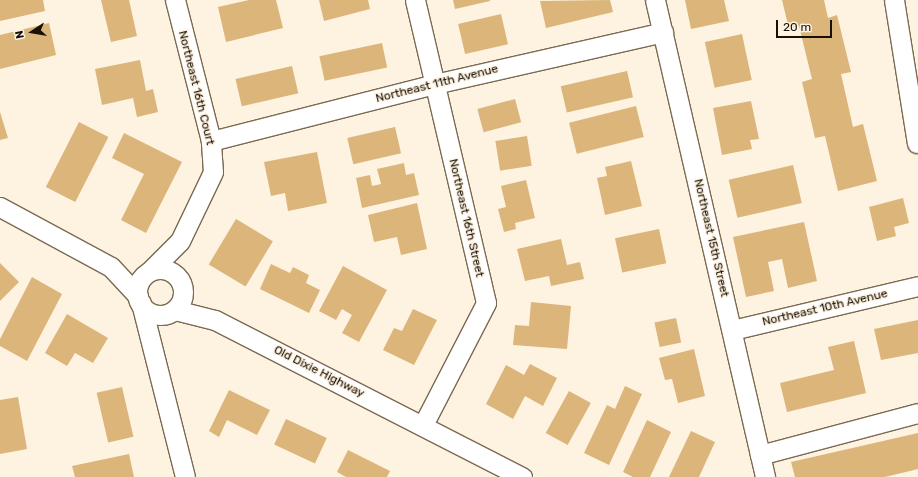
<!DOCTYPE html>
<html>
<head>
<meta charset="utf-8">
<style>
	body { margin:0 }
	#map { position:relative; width:918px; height:477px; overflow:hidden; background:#fef2e1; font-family:Rubik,sans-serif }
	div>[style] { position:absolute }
	.building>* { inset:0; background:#dcb57b; transform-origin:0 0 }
	.roads { filter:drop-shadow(1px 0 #7b6a51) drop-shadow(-1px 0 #7b6a51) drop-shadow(0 1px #7b6a51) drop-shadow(0 -1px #7b6a51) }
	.minor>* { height:19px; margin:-9.5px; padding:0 9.5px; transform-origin:9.5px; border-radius:9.5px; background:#fff }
	.minor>.ring { margin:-9.5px; padding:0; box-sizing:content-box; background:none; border:19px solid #fff; border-radius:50% }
	span { translate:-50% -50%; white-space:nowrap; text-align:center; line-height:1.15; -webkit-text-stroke:3px #fef2e1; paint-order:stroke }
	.street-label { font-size:12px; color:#171007 }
	.north { position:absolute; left:12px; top:12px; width:40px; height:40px; -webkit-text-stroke:3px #fef2e1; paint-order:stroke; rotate:258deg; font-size:11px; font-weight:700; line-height:16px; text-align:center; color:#171007 }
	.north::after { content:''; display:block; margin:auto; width:14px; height:18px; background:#171007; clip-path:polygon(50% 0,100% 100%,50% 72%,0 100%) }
	.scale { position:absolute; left:776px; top:20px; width:56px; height:18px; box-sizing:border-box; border:2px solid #171007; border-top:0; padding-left:5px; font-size:12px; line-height:14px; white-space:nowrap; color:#171007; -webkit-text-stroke:3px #fef2e1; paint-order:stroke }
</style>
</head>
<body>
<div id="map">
	<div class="building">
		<i style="clip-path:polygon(0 0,43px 0,45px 11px,0 21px)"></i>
		<i style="clip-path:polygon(101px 0,129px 0,137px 36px,111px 42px)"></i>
		<i style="clip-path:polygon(249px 0,276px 0,283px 28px,226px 42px,218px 7px)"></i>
		<i style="clip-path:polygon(319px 0,368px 0,370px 9px,324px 21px)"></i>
		<i style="clip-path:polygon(453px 0,490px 0,490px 1px,455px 9px)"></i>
		<i style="clip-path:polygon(610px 0,613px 12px,546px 28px,540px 1px)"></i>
		<i style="clip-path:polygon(685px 0,724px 0,729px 21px,691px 29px)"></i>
		<i style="clip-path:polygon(782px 0,824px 0,828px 18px,837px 15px,851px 72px,841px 74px,853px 127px,863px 124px,877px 181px,838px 191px,825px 136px,815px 138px,802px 82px,812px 79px,799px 26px,789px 29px)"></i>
		<i style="left:501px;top:14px;width:31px;height:44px;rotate:77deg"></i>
		<i style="clip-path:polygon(49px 23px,56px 55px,0 69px,0 35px)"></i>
		<i style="left:742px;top:34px;width:47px;height:38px;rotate:78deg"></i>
		<i style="left:382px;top:43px;width:25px;height:64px;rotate:78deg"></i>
		<i style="clip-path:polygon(140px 60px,146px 91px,153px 89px,158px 112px,137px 117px,133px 98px,102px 105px,95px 69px)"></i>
		<i style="left:292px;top:66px;width:28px;height:58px;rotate:77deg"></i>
		<i style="left:627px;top:71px;width:27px;height:68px;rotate:77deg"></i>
		<i style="left:515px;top:99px;width:24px;height:39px;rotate:75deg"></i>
		<i style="clip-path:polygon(751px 101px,759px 139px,750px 140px,752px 149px,722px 155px,713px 108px)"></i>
		<i style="left:636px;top:106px;width:32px;height:69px;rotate:76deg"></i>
		<i style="clip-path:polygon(0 112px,8px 138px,0 140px)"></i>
		<i style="left:79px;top:122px;width:33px;height:73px;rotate:27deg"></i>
		<i style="left:395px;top:127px;width:27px;height:49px;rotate:77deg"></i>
		<i style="clip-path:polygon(124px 133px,182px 162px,146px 233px,121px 220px,144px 174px,112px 158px)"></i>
		<i style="left:527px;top:136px;width:30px;height:32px;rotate:81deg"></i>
		<i style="clip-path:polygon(317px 152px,327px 203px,288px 211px,285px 193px,271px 196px,264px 162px)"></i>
		<i style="clip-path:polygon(631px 161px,642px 206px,605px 215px,597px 178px,607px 176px,605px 167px)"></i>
		<i style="clip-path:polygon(404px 163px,406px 175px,414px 173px,419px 195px,362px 208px,356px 178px,370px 175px,372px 186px,381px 184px,377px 169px)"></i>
		<i style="left:793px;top:165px;width:39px;height:66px;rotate:77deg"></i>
		<i style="clip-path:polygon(526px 180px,535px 218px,515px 223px,516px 229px,504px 232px,498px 209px,506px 207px,501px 186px)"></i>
		<i style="clip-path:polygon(903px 198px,909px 223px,894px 227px,896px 236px,877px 241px,869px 207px)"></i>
		<i style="clip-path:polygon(417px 203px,427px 249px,401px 255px,397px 237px,374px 242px,368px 215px)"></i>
		<i style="left:236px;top:219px;width:43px;height:53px;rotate:31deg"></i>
		<i style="clip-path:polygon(804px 222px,817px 281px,788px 288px,782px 259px,768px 262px,774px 291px,746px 297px,733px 237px)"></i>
		<i style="left:659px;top:229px;width:35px;height:45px;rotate:78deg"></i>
		<i style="clip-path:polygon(561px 239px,567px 265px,580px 262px,584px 279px,551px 286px,549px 276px,525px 281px,517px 249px)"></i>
		<i style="clip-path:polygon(0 263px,19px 282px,0 301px)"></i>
		<i style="clip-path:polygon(271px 264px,290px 273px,293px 267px,309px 275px,306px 283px,320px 290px,309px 313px,260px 289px)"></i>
		<i style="clip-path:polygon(343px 266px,387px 290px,359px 342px,342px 333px,352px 315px,342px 309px,336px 320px,319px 311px)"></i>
		<i style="clip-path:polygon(32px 277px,62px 294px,27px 361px,0 346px,0 339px)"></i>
		<i style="clip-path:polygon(531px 302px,571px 306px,567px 349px,513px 345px,515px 325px,529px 326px)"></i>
		<i style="clip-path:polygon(413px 309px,437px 320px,414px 365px,383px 350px,394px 328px,402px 331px)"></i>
		<i style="clip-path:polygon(67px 314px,108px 338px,93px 363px,75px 353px,67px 366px,45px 353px)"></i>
		<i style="left:676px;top:318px;width:25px;height:22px;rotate:78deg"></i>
		<i style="clip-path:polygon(918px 320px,918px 353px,881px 360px,874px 329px)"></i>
		<i style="clip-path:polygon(854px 341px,866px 393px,787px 412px,780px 383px,834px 370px,828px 347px)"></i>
		<i style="clip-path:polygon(694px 349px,705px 396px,678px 403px,672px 379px,665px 380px,659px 358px)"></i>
		<i style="clip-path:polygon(530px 364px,557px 378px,543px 406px,525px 396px,513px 419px,486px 404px,506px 365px,524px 375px)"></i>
		<i style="clip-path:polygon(625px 386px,642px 394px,609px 465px,584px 453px,607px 405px,615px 409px)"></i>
		<i style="left:122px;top:387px;width:51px;height:26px;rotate:77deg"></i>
		<i style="clip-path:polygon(229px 390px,270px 410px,257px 435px,227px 420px,219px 437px,209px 431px)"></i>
		<i style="left:569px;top:391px;width:25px;height:48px;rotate:29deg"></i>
		<i style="clip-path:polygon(18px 397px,27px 449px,0 454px,0 400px)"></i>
		<i style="left:286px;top:419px;width:45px;height:28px;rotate:25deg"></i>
		<i style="clip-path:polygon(647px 420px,671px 432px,650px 477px,633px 477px,623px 472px)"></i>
		<i style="clip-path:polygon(691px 431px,715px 442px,699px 477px,669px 477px)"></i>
		<i style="clip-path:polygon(918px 433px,918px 469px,885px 477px,795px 477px,791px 462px)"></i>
		<i style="clip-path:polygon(348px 450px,390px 471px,387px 477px,346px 477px,337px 472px)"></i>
		<i style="clip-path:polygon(129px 454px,134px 477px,75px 477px,72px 466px)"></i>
	</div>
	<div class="roads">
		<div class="minor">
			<i style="left:415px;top:0;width:311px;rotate:76.8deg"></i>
			<i style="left:486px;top:303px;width:137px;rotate:117.3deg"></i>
			<i style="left:655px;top:0;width:490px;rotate:77deg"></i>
			<i style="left:894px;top:0;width:145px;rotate:80.9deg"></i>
			<i style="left:211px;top:141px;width:231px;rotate:-14.3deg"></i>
			<i style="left:435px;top:84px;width:234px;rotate:-12.8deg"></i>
			<i style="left:0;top:207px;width:126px;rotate:28.4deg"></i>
			<i style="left:111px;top:267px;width:40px;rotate:47deg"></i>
			<i class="ring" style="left:137px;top:269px;width:27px;height:27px"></i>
			<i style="left:150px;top:271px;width:42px;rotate:-45deg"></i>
			<i style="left:180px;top:241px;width:76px;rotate:-64.4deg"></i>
			<i style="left:213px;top:172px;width:31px;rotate:-94deg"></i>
			<i style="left:211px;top:141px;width:146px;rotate:-104.3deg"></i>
			<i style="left:141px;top:303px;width:179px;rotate:75.8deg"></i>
			<i style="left:175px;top:310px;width:41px;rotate:14deg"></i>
			<i style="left:215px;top:320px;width:345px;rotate:27.1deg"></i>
			<i style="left:732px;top:330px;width:191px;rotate:-13.3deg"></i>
			<i style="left:760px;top:455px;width:163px;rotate:-14.9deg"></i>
		</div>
	</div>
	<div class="street-label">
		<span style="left:437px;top:84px;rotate:-14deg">Northeast 11th Avenue</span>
		<span style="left:196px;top:88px;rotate:76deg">Northeast 16th Court</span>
		<span style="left:466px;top:218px;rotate:77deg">Northeast 16th Street</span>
		<span style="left:711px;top:238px;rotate:77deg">Northeast 15th Street</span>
		<span style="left:825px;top:308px;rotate:-13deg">Northeast 10th Avenue</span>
		<span style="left:319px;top:372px;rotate:27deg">Old Dixie Highway</span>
	</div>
	<div class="north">N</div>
	<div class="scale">20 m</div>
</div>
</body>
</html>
